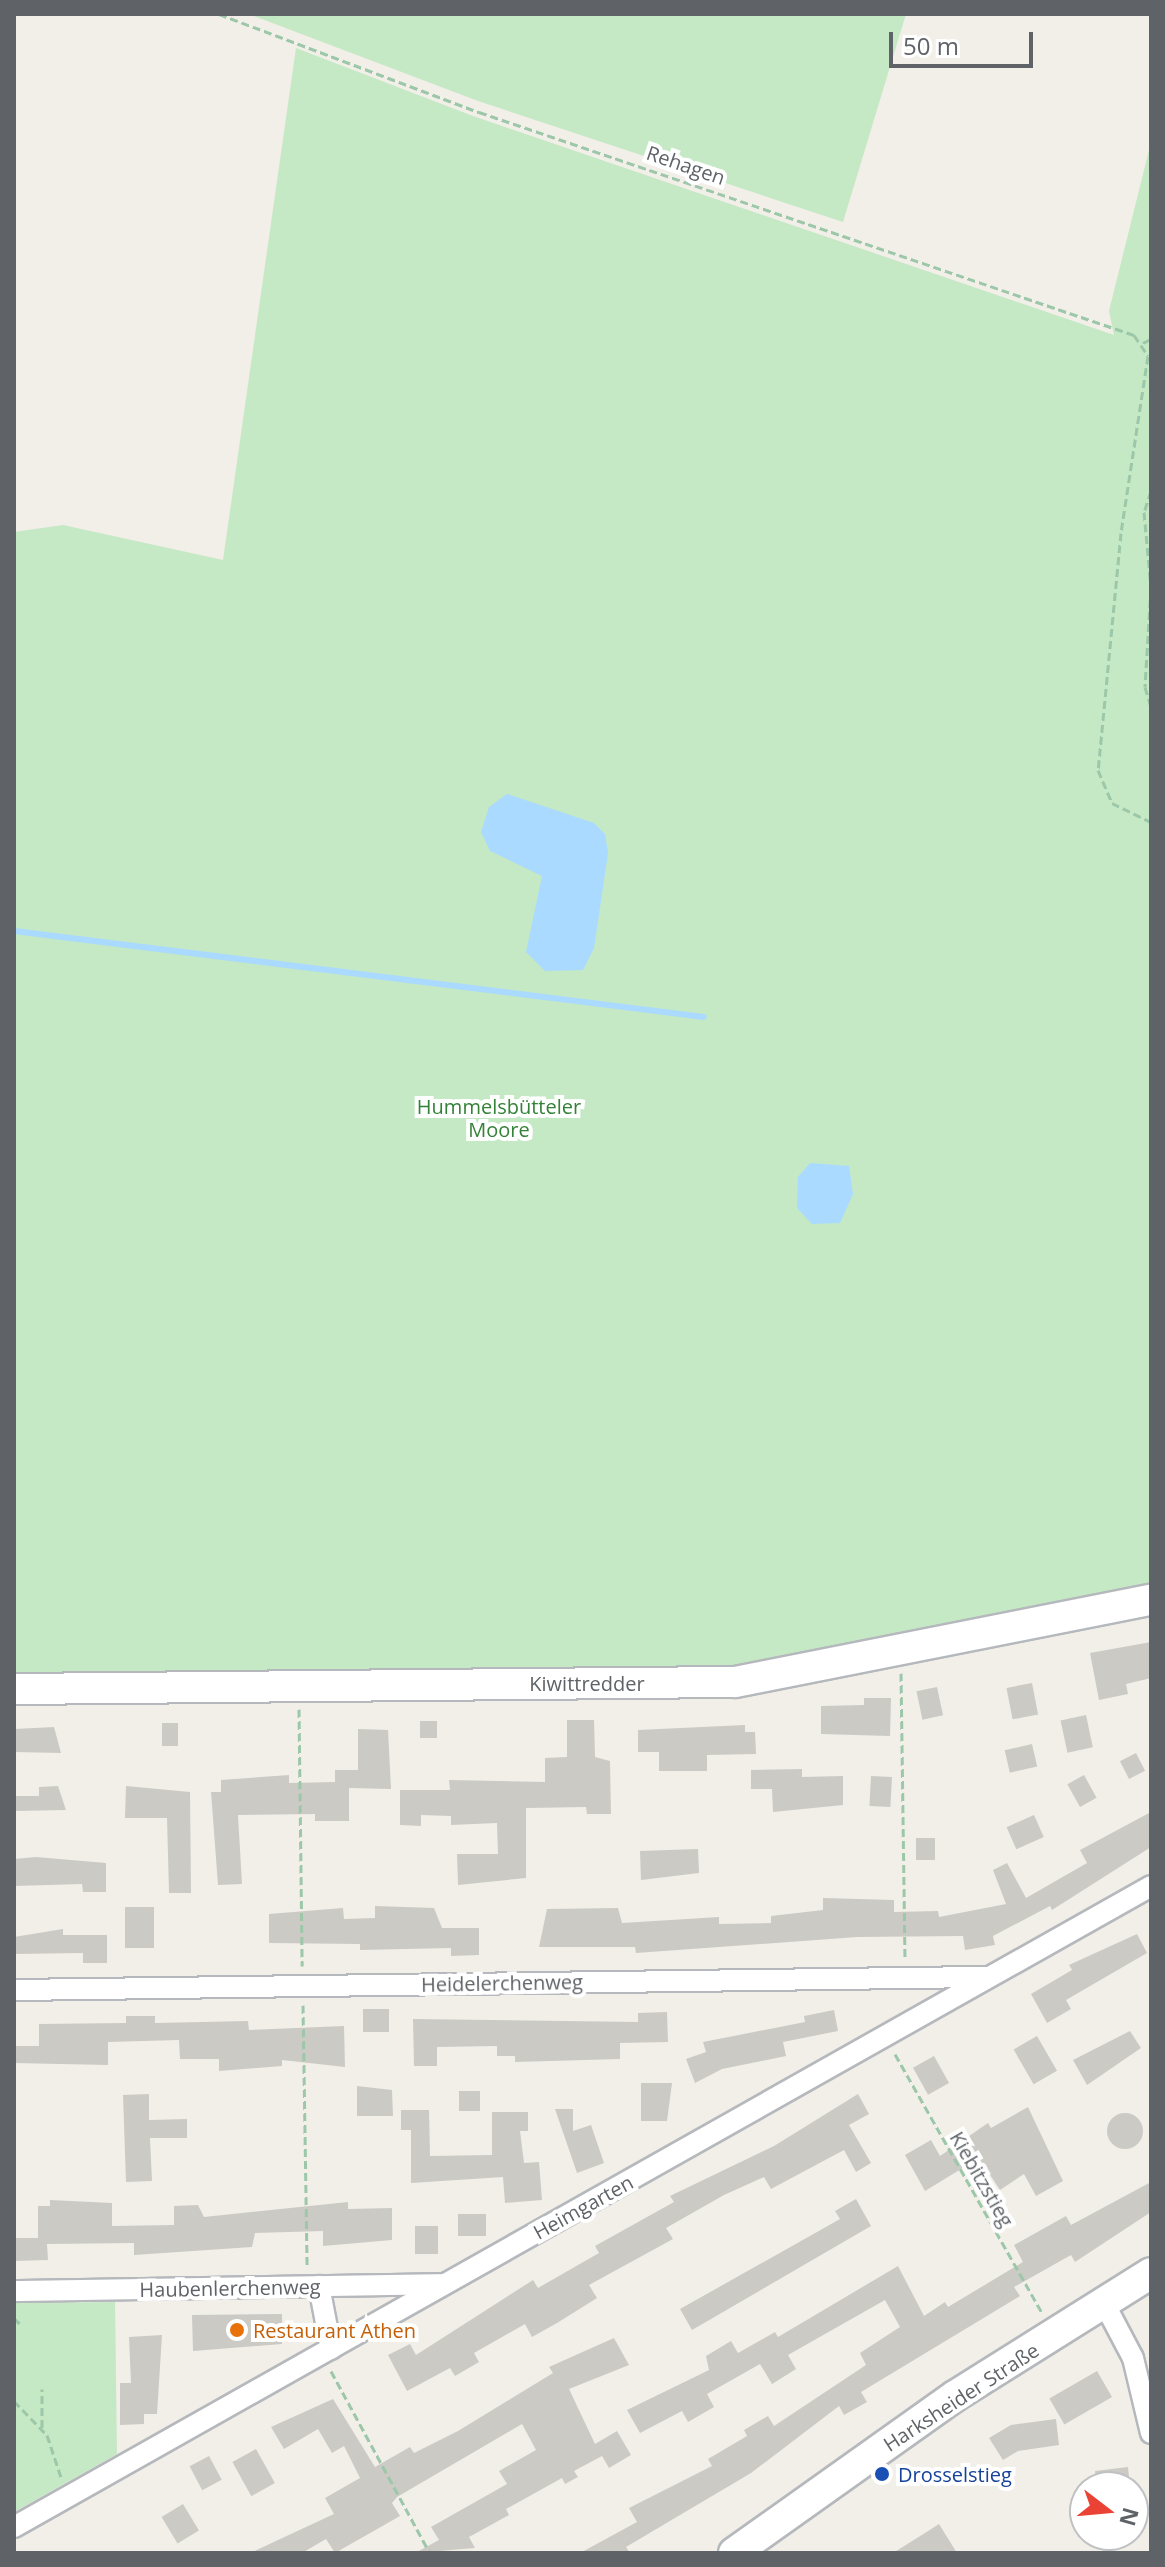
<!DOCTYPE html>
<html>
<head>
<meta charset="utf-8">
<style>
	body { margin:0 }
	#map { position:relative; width:1165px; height:2567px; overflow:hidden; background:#f1efe8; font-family:"Open Sans",sans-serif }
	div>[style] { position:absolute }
	.green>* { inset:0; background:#c5e8c5 }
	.water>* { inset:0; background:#aadaff }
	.stream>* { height:6px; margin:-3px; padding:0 3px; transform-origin:3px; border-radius:3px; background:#aadaff }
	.building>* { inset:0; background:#cccac5; transform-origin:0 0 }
	.round { border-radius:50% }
	.path>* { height:3px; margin-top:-1.5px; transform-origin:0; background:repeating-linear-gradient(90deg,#9cc7a9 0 8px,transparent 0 12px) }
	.roads { filter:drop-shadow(2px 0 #b5b8bc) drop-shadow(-2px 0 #b5b8bc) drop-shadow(0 2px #b5b8bc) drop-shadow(0 -2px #b5b8bc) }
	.street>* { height:20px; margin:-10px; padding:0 10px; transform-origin:10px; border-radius:10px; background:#fff }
	.secondary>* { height:30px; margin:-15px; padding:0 15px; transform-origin:15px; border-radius:15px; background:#fff }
	.dots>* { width:22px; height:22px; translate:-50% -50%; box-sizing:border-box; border:4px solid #fff; border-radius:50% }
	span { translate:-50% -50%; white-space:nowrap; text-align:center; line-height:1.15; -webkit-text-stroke:8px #fff; paint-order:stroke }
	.street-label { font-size:20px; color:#5f6368 }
	.park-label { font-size:20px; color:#348238 }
	.food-label { font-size:20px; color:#c56008 }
	.left { translate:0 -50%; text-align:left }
	.transit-label { font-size:20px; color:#164399 }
	.frame { position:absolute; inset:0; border:16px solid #5f6368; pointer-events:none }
	.north { position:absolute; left:1069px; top:2471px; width:80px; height:80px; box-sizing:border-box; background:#fff; border:2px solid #bfc1c3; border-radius:50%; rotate:106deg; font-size:22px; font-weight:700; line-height:32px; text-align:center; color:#5f6368 }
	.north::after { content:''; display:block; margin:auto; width:28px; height:36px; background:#ea4335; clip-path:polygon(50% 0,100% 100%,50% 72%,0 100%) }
	.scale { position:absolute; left:889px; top:32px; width:144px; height:36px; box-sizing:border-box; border:4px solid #5f6368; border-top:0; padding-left:10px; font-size:24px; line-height:28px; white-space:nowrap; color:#5f6368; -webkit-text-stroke:6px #fff; paint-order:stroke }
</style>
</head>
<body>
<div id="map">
	<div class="green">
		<i style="clip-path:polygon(249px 14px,906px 14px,843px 222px,478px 101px)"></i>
		<i style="clip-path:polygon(296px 48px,473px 116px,1114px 335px,1109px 311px,1151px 142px,1151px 1590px,736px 1671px,14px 1679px,14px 532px,63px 525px,223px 560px)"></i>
		<i style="clip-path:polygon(115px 2302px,117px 2454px,14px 2512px,14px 2303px)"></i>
	</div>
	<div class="water">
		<i style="clip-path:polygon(507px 794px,594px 823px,605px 834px,608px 853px,594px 948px,583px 970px,545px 971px,526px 952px,542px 876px,490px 851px,481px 832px,489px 807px)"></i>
		<i style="clip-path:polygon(810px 1163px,849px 1166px,853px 1194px,840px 1223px,812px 1224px,797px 1208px,798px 1177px)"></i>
	</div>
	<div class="stream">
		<i style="left:14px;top:931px;width:695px;rotate:7.1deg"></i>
	</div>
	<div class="building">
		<i style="clip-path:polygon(1151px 1642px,1151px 1678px,1126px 1684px,1128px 1694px,1099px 1700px,1090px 1653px)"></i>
		<i style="left:1032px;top:1683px;width:32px;height:26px;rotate:79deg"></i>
		<i style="left:937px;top:1687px;width:29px;height:21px;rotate:78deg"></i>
		<i style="clip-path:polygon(864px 1698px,891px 1698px,890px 1736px,821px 1734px,821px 1706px,864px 1705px)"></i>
		<i style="left:1086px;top:1715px;width:33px;height:26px;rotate:78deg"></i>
		<i style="clip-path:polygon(567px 1720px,594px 1720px,595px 1757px,610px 1761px,611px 1814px,587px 1814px,586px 1807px,526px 1808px,526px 1878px,458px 1885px,457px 1854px,498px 1854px,497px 1823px,451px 1825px,451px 1816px,421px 1815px,421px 1826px,400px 1825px,400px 1790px,450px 1790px,449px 1780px,545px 1782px,545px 1758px,567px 1757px)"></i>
		<i style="left:420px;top:1721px;width:17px;height:17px"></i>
		<i style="left:162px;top:1723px;width:16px;height:23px"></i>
		<i style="clip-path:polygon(745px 1725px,745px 1732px,755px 1732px,756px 1754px,707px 1755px,707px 1771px,659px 1771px,659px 1752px,638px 1752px,638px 1730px)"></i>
		<i style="clip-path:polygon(54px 1727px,61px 1753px,14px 1752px,14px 1729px)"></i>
		<i style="clip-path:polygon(358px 1729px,388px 1730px,391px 1789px,349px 1788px,349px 1821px,315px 1821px,315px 1814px,238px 1815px,242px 1884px,218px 1885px,211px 1792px,221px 1792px,221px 1780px,289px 1775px,289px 1783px,335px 1782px,335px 1770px,358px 1770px)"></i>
		<i style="left:1032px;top:1744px;width:23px;height:28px;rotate:77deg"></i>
		<i style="left:1136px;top:1753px;width:20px;height:18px;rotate:63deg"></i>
		<i style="clip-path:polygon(802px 1769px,802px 1777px,843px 1776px,843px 1805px,773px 1812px,772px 1789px,751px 1789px,751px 1770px)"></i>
		<i style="left:1084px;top:1775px;width:26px;height:19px;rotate:61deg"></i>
		<i style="left:871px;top:1776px;width:21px;height:30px;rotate:3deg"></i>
		<i style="clip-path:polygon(58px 1786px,66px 1810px,14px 1811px,14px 1796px,39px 1796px,39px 1787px)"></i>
		<i style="clip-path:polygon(126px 1786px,190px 1792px,191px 1893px,169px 1893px,167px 1818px,125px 1818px)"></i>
		<i style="clip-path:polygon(1151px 1812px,1151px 1847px,1052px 1910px,1050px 1906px,993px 1936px,995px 1945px,965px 1950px,963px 1936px,857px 1937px,636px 1953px,635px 1947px,539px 1947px,547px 1909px,618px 1908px,622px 1923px,719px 1917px,719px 1924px,771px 1923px,771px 1916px,823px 1910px,823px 1898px,894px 1900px,894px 1912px,938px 1911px,939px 1917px,1006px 1904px,993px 1870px,1007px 1863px,1026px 1898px,1087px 1863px,1080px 1850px)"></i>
		<i style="left:1034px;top:1815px;width:24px;height:30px;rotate:66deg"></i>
		<i style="left:916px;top:1838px;width:19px;height:22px"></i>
		<i style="clip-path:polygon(698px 1849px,699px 1873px,641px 1880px,640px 1851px)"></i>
		<i style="clip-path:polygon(36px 1857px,106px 1863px,106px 1892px,83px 1892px,82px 1884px,14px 1886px,14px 1859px)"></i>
		<i style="clip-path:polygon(375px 1906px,434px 1908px,442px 1928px,479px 1928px,479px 1955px,451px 1956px,451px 1948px,360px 1950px,360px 1944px,269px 1943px,269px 1914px,343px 1908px,344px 1919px,375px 1918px)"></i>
		<i style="left:125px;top:1907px;width:29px;height:41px"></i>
		<i style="clip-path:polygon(63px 1929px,63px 1935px,107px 1935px,107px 1963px,83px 1963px,83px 1953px,14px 1954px,14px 1937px)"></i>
		<i style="clip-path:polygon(1137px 1934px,1147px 1953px,1066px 2000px,1071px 2009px,1047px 2023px,1031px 1994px,1072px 1970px,1069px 1965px)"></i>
		<i style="left:389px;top:2009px;width:23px;height:26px;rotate:90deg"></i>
		<i style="clip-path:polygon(834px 2010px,838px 2031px,783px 2042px,786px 2056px,722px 2069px,695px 2083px,686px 2059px,706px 2052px,703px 2042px,805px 2022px,804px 2016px)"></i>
		<i style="clip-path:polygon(667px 2012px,668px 2042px,620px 2043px,620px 2059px,515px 2062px,515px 2056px,497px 2056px,497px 2046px,437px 2047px,437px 2066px,414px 2066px,413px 2019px,638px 2022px,638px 2013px)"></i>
		<i style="clip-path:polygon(126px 2016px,155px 2016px,155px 2023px,248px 2021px,249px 2030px,344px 2026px,345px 2067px,282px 2060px,282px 2066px,219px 2071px,219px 2059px,180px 2059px,179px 2040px,108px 2042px,108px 2065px,14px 2063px,14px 2046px,39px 2046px,39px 2024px,126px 2023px)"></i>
		<i style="clip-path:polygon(1130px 2031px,1141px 2048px,1087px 2085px,1073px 2060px)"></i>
		<i style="left:1037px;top:2036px;width:40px;height:27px;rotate:60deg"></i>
		<i style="left:934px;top:2056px;width:31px;height:24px;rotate:61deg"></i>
		<i style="clip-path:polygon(641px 2083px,672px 2083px,667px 2121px,641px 2121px)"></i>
		<i style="clip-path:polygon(357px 2086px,392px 2090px,393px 2116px,357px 2116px)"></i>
		<i style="left:459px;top:2091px;width:21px;height:20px"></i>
		<i style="clip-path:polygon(149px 2094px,149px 2120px,187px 2119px,187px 2138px,150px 2138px,152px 2181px,126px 2182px,123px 2095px)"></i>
		<i style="clip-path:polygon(858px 2094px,869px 2114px,849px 2125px,871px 2163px,856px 2172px,844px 2150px,771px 2189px,764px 2177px,724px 2195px,666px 2228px,673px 2239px,589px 2285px,597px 2298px,557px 2323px,532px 2337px,525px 2324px,474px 2353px,479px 2362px,455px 2376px,450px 2368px,407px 2391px,388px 2355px,410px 2344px,416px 2355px,533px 2280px,538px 2288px,599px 2253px,595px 2246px,674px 2202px,670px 2196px,774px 2146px)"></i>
		<i style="clip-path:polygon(1028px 2107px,1063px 2181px,1036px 2196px,1024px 2174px,1000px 2190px,979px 2158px,925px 2191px,905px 2155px,931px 2140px,940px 2156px,988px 2123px,991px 2128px)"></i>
		<i style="clip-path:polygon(555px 2109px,573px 2109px,573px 2131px,591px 2125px,604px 2163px,577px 2173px)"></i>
		<i style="clip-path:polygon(401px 2110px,429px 2110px,430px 2156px,492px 2155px,492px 2112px,528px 2112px,528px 2131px,520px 2131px,524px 2163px,539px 2162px,542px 2200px,505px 2203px,503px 2177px,411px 2183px,411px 2130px,401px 2130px)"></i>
		<i class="round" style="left:1107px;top:2113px;width:36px;height:36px"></i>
		<i style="clip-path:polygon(1151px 2182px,1151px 2212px,1075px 2262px,1071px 2255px,1014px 2287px,1020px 2296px,861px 2392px,867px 2402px,844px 2415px,839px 2406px,751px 2473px,626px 2547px,630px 2553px,580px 2553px,637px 2522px,629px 2508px,712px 2466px,708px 2459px,747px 2436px,744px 2430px,768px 2416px,774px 2426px,866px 2365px,860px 2353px,900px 2327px,885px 2300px,788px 2355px,796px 2369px,772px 2384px,760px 2364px,707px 2394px,714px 2407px,688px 2422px,682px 2411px,640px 2433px,627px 2410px,709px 2370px,706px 2356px,731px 2341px,738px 2353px,775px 2332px,778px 2337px,898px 2266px,924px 2316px,945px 2302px,948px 2307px,1023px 2262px,1014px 2245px,1066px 2216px,1071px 2225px)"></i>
		<i style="clip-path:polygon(856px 2199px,871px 2226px,692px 2330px,680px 2309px,840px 2219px,835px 2211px)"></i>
		<i style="clip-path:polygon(50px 2200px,112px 2203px,112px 2226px,174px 2225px,174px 2206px,198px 2205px,204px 2217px,348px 2202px,348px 2209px,392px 2208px,392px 2240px,323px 2246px,323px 2231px,255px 2233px,252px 2247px,134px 2255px,134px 2243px,47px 2244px,48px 2260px,14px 2261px,14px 2238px,38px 2238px,38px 2206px,50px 2206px)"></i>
		<i style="left:486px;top:2214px;width:22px;height:28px;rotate:90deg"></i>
		<i style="left:415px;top:2226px;width:23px;height:28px"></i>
		<i style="clip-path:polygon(282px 2314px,282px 2344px,193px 2351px,192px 2315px)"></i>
		<i style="clip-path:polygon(162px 2335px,157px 2414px,144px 2414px,144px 2424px,120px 2425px,120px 2383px,131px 2383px,129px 2337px)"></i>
		<i style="clip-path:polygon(614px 2338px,629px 2365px,569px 2389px,595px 2444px,617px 2431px,631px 2455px,609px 2468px,602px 2456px,574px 2471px,578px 2477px,565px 2484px,562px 2478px,506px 2509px,509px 2515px,469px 2537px,475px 2548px,415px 2553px,439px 2540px,431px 2527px,507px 2484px,499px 2471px,536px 2450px,522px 2424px,397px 2497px,392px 2503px,400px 2516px,335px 2553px,326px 2539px,302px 2553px,250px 2553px,334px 2514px,325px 2498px,360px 2478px,344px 2446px,332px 2453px,318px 2429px,284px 2449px,271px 2427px,333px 2399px,375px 2467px,410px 2447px,414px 2453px,458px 2431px,553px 2373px,549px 2367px)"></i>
		<i style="left:1097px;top:2371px;width:30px;height:55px;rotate:60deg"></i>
		<i style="clip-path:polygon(1056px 2419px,1059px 2445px,1018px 2451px,1003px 2460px,989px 2438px,1011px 2425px)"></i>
		<i style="left:256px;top:2449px;width:39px;height:27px;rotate:61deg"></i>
		<i style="left:209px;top:2456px;width:27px;height:22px;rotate:62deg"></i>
		<i style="clip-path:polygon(1128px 2467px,1130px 2487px,1097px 2487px,1095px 2471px)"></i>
		<i style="left:183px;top:2504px;width:31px;height:25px;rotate:59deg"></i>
		<i style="clip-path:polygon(939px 2524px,957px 2553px,893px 2553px,925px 2533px)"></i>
	</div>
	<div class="path">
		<i style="left:219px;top:14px;width:278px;rotate:20.7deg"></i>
		<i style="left:479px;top:112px;width:692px;rotate:18.8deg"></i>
		<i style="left:1134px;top:335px;width:25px;rotate:56deg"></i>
		<i style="left:1148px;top:356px;width:179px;rotate:98.7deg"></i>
		<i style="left:1121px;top:533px;width:238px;rotate:95.5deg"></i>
		<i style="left:1098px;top:770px;width:36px;rotate:67deg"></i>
		<i style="left:1112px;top:803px;width:43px;rotate:26deg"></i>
		<i style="left:1143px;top:343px;width:9px;rotate:-27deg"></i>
		<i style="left:1151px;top:459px;width:3px;rotate:90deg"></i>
		<i style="left:1151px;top:491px;width:22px;rotate:108deg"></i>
		<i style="left:1144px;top:512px;width:76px;rotate:84.7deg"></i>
		<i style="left:1151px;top:588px;width:99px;rotate:93.5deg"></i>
		<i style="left:1145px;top:687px;width:21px;rotate:73deg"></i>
		<i style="left:901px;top:1673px;width:285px;rotate:89.2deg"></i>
		<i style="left:299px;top:1709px;width:257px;rotate:89.3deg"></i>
		<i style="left:303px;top:2005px;width:261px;rotate:89.1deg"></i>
		<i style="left:895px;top:2054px;width:296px;rotate:60.4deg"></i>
		<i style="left:14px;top:2318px;width:8px;rotate:45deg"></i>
		<i style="left:331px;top:2371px;width:207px;rotate:61.5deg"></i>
		<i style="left:14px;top:2401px;width:47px;rotate:45.9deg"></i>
		<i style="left:47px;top:2435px;width:44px;rotate:71.6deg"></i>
		<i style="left:42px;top:2428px;width:39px;rotate:-90deg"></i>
	</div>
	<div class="roads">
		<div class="street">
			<i style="left:14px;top:1990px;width:972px;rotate:-0.77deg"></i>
			<i style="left:319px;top:2286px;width:64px;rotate:79.2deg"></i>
			<i style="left:14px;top:2291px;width:428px;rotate:-0.9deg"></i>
			<i style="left:1104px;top:2303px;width:62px;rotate:62.2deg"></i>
			<i style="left:1133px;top:2358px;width:77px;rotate:76.5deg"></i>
			<i style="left:14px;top:2527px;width:1305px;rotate:-29.41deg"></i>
		</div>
		<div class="secondary">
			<i style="left:14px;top:1689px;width:721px;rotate:-0.56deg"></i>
			<i style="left:735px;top:1682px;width:424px;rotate:-11.2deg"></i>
			<i style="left:734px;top:2553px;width:271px;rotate:-35.4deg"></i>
			<i style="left:955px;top:2396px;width:231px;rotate:-32.1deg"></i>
		</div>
	</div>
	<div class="dots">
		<i style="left:237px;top:2330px;background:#e8710a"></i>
		<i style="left:882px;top:2474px;background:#1a4fb4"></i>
	</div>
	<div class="street-label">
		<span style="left:686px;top:165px;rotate:19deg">Rehagen</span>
		<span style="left:587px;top:1683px">Kiwittredder</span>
		<span style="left:502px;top:1983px;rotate:-1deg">Heidelerchenweg</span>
		<span style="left:982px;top:2179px;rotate:60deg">Kiebitzstieg</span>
		<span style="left:583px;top:2207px;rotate:-29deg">Heimgarten</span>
		<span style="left:230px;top:2288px;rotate:-1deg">Haubenlerchenweg</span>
		<span style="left:961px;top:2397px;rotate:-33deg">Harksheider Straße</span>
	</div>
	<div class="park-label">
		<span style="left:499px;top:1118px">Hummelsbütteler<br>Moore</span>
	</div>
	<div class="food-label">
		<span class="left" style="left:253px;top:2330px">Restaurant Athen</span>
	</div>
	<div class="transit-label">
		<span class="left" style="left:898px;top:2474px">Drosselstieg</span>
	</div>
	<div class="frame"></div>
	<div class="north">N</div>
	<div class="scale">50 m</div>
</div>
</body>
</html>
